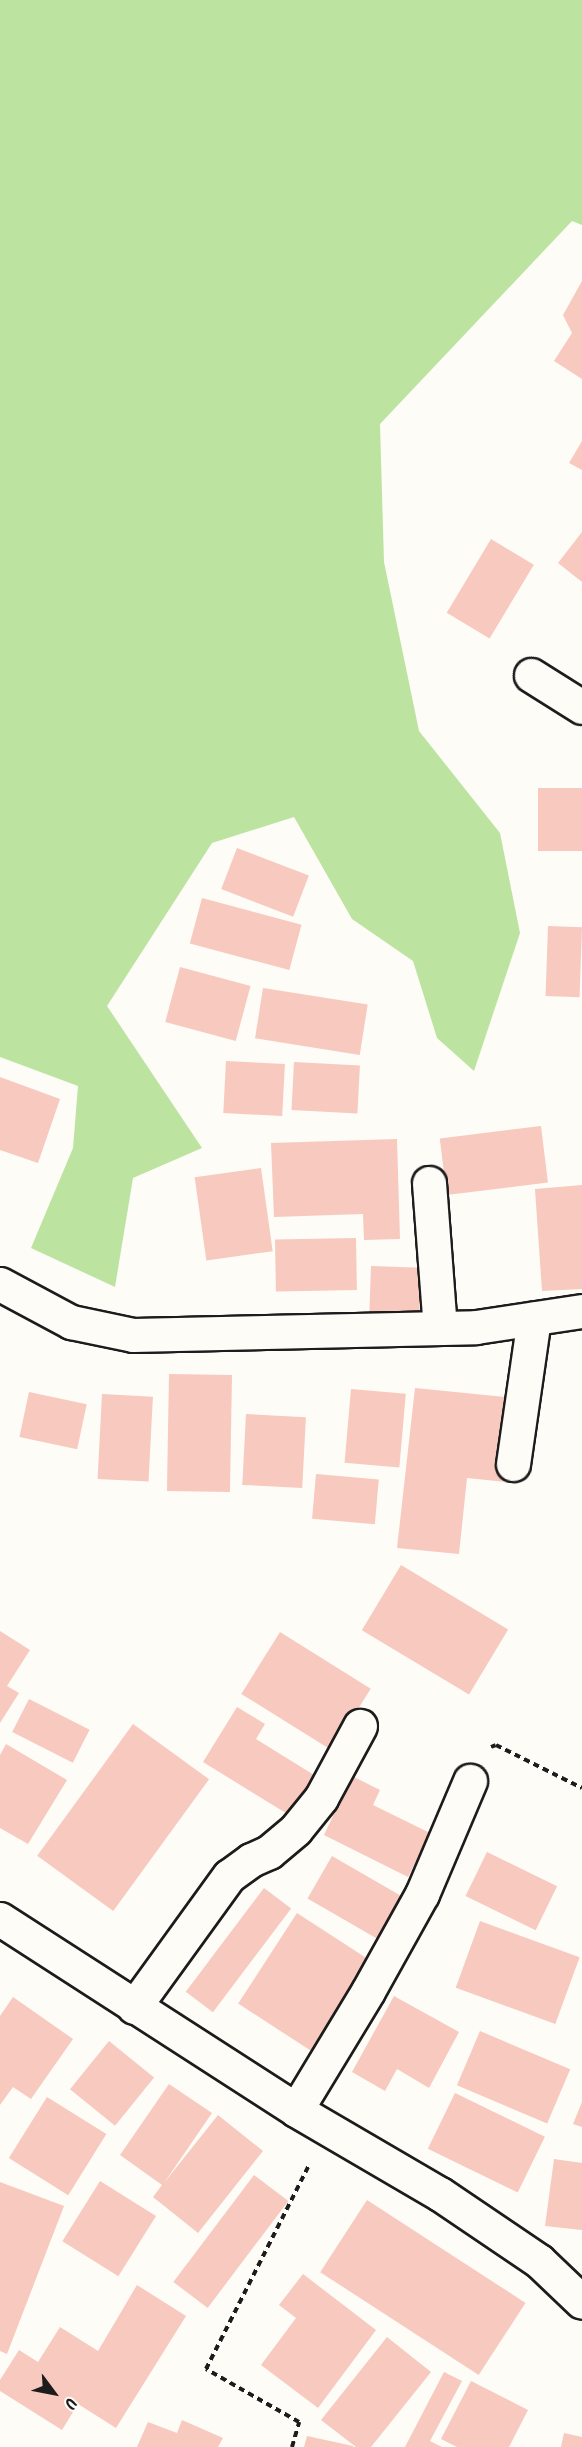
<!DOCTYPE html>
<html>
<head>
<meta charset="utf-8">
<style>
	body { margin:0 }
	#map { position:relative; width:582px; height:2447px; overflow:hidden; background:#fdfcf7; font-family:Kalam,sans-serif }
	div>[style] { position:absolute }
	.green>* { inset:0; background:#bce4a0 }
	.building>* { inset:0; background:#f8c9bf; transform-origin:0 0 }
	.path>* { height:4px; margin-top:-2px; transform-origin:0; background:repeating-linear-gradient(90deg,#1c1c1c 0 6px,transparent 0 10.5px) }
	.roads { filter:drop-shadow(2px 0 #1c1c1c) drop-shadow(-2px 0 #1c1c1c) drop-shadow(0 2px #1c1c1c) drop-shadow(0 -2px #1c1c1c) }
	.street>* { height:33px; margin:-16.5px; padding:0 16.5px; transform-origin:16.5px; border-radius:16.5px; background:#fdfcf7 }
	span { translate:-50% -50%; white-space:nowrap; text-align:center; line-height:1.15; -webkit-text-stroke:5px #fdfcf7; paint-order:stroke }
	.north { position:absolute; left:24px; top:2363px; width:60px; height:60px; -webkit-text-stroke:4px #fdfcf7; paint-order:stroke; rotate:122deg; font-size:16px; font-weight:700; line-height:24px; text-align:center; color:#1c1c1c }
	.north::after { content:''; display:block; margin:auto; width:21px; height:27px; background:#1c1c1c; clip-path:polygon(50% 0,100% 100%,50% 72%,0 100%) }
</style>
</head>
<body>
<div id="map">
	<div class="green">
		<i style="clip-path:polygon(0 0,582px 0,582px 225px,572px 221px,380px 424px,384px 562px,419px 731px,500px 833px,520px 933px,474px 1071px,437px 1038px,413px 961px,352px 919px,294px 817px,212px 843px,107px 1006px,202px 1148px,133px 1178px,115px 1287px,31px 1248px,73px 1148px,78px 1086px,0 1057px)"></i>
	</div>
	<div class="building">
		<i style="clip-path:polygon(582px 281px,582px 379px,554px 361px,572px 333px,563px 315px)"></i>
		<i style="clip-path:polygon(582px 441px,582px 470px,569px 463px)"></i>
		<i style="clip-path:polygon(582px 532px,582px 582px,558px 563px)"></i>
		<i style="left:491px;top:539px;width:50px;height:86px;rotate:31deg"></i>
		<i style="left:582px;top:788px;width:63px;height:44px;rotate:90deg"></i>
		<i style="left:237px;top:848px;width:77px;height:44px;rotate:21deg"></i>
		<i style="left:202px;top:898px;width:103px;height:47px;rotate:15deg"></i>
		<i style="left:548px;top:926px;width:34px;height:70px;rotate:2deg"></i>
		<i style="left:180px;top:967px;width:73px;height:57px;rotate:15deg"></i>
		<i style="left:263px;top:988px;width:106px;height:51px;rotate:9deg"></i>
		<i style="left:226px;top:1061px;width:59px;height:52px;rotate:3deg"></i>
		<i style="left:294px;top:1062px;width:66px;height:48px;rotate:3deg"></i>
		<i style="clip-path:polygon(0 1077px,60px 1099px,38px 1163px,0 1150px)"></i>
		<i style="left:541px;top:1126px;width:57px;height:102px;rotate:83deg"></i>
		<i style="clip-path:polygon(397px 1139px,400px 1239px,364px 1240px,363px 1214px,274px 1217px,271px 1143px)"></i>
		<i style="left:261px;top:1168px;width:84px;height:67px;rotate:82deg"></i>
		<i style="clip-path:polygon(582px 1185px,582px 1289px,542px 1291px,535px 1189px)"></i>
		<i style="left:356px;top:1238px;width:52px;height:81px;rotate:89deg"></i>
		<i style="left:371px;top:1266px;width:50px;height:50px;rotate:2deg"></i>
		<i style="left:169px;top:1374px;width:63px;height:117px;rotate:1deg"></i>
		<i style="clip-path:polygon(415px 1388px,515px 1398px,506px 1482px,467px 1478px,459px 1554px,397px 1548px)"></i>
		<i style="left:351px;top:1389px;width:55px;height:74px;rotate:5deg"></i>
		<i style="left:29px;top:1392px;width:59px;height:46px;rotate:12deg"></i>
		<i style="left:102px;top:1394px;width:51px;height:85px;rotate:3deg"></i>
		<i style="left:246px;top:1414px;width:60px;height:71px;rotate:3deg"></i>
		<i style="left:316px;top:1474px;width:63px;height:45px;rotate:5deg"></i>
		<i style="left:401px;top:1565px;width:125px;height:76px;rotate:31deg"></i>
		<i style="clip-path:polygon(0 1631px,30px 1650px,7px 1686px,19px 1693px,0 1723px)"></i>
		<i style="left:280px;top:1632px;width:107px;height:73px;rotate:32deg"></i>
		<i style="left:29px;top:1699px;width:68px;height:37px;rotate:27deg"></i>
		<i style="clip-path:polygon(237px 1707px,265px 1724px,256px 1739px,314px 1775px,289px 1815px,203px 1762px)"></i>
		<i style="left:133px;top:1724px;width:94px;height:163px;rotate:36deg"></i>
		<i style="clip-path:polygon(6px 1744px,67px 1780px,28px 1844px,0 1828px,0 1755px)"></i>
		<i style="clip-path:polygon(352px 1776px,380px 1790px,373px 1805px,430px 1833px,408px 1877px,324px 1835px)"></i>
		<i style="left:487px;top:1852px;width:78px;height:49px;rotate:26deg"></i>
		<i style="left:332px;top:1856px;width:89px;height:49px;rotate:30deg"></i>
		<i style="left:264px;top:1888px;width:34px;height:130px;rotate:37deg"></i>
		<i style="left:297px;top:1913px;width:90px;height:108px;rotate:33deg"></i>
		<i style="left:480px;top:1921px;width:106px;height:71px;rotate:20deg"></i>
		<i style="clip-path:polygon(394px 1996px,459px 2032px,429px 2088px,397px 2069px,385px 2091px,352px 2072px)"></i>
		<i style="clip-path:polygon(13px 1997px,73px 2039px,31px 2099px,13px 2087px,0 2105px,0 2016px)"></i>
		<i style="left:480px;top:2031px;width:98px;height:59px;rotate:23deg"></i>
		<i style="left:109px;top:2041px;width:58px;height:62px;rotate:39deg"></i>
		<i style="clip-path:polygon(169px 2084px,212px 2113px,164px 2183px,218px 2115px,263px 2151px,198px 2233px,153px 2197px,162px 2185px,120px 2155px)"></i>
		<i style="left:455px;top:2093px;width:100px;height:62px;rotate:26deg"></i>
		<i style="left:47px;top:2097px;width:70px;height:72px;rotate:32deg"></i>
		<i style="clip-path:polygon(582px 2102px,582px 2127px,573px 2124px)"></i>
		<i style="clip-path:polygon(554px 2159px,582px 2163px,582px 2230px,545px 2226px)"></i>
		<i style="left:254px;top:2175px;width:43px;height:134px;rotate:37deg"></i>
		<i style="left:100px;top:2181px;width:66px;height:71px;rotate:32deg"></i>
		<i style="clip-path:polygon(0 2182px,64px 2206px,7px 2354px,0 2351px)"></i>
		<i style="left:367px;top:2200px;width:189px;height:86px;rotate:33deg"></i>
		<i style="clip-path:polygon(303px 2274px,376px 2330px,318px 2408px,261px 2365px,296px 2318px,279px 2305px)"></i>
		<i style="clip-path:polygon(137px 2285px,186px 2316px,116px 2428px,78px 2404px,62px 2430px,0 2391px,0 2380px,19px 2350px,38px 2362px,60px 2327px,98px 2351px)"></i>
		<i style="clip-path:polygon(387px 2337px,431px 2372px,371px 2447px,356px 2447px,321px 2420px)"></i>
		<i style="clip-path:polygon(444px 2372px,462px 2381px,430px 2441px,442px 2447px,405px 2447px)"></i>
		<i style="clip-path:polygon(471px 2381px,528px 2410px,509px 2447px,457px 2447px,441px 2439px)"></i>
		<i style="clip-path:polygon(182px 2420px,223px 2438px,218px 2447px,137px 2447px,148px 2422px,177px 2433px)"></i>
		<i style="clip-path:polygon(564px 2433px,582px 2437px,582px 2447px,561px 2447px)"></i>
		<i style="clip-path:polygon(307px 2436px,353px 2446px,353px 2447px,304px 2447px)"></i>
	</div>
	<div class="path">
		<i style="left:491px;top:1747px;width:5px;rotate:-22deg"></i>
		<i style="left:496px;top:1745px;width:96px;rotate:26.6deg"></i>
		<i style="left:292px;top:2447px;width:26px;rotate:-74deg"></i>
		<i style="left:299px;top:2422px;width:107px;rotate:-150.3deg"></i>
		<i style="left:206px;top:2369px;width:229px;rotate:-63.2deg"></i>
	</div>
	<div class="roads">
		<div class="street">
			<i style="left:531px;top:675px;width:60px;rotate:32.1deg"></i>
			<i style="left:429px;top:1183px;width:145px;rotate:85.7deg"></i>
			<i style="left:0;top:1284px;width:81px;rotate:28.2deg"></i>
			<i style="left:71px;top:1322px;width:63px;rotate:11.8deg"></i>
			<i style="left:133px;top:1335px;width:343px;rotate:-1.3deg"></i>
			<i style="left:476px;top:1327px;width:107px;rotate:-8.6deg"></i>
			<i style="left:513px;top:1464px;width:147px;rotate:-81.8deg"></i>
			<i style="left:0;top:1919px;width:352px;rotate:32.8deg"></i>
			<i style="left:296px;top:2110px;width:167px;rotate:30.3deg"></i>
			<i style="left:440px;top:2194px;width:120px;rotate:34.1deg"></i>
			<i style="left:539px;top:2261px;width:59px;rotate:43.6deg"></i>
			<i style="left:134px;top:2007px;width:162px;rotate:-54.1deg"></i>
			<i style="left:229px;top:1876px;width:27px;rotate:-36deg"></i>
			<i style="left:251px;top:1860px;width:20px;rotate:-24deg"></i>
			<i style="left:269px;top:1852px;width:35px;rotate:-40deg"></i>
			<i style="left:296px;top:1829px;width:40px;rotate:-51deg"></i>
			<i style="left:321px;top:1798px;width:82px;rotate:-61.6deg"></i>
			<i style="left:296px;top:2110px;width:139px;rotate:-58.8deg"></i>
			<i style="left:368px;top:1991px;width:111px;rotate:-60.9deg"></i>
			<i style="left:422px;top:1894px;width:123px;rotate:-67deg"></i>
		</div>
	</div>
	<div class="north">U</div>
</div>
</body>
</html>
